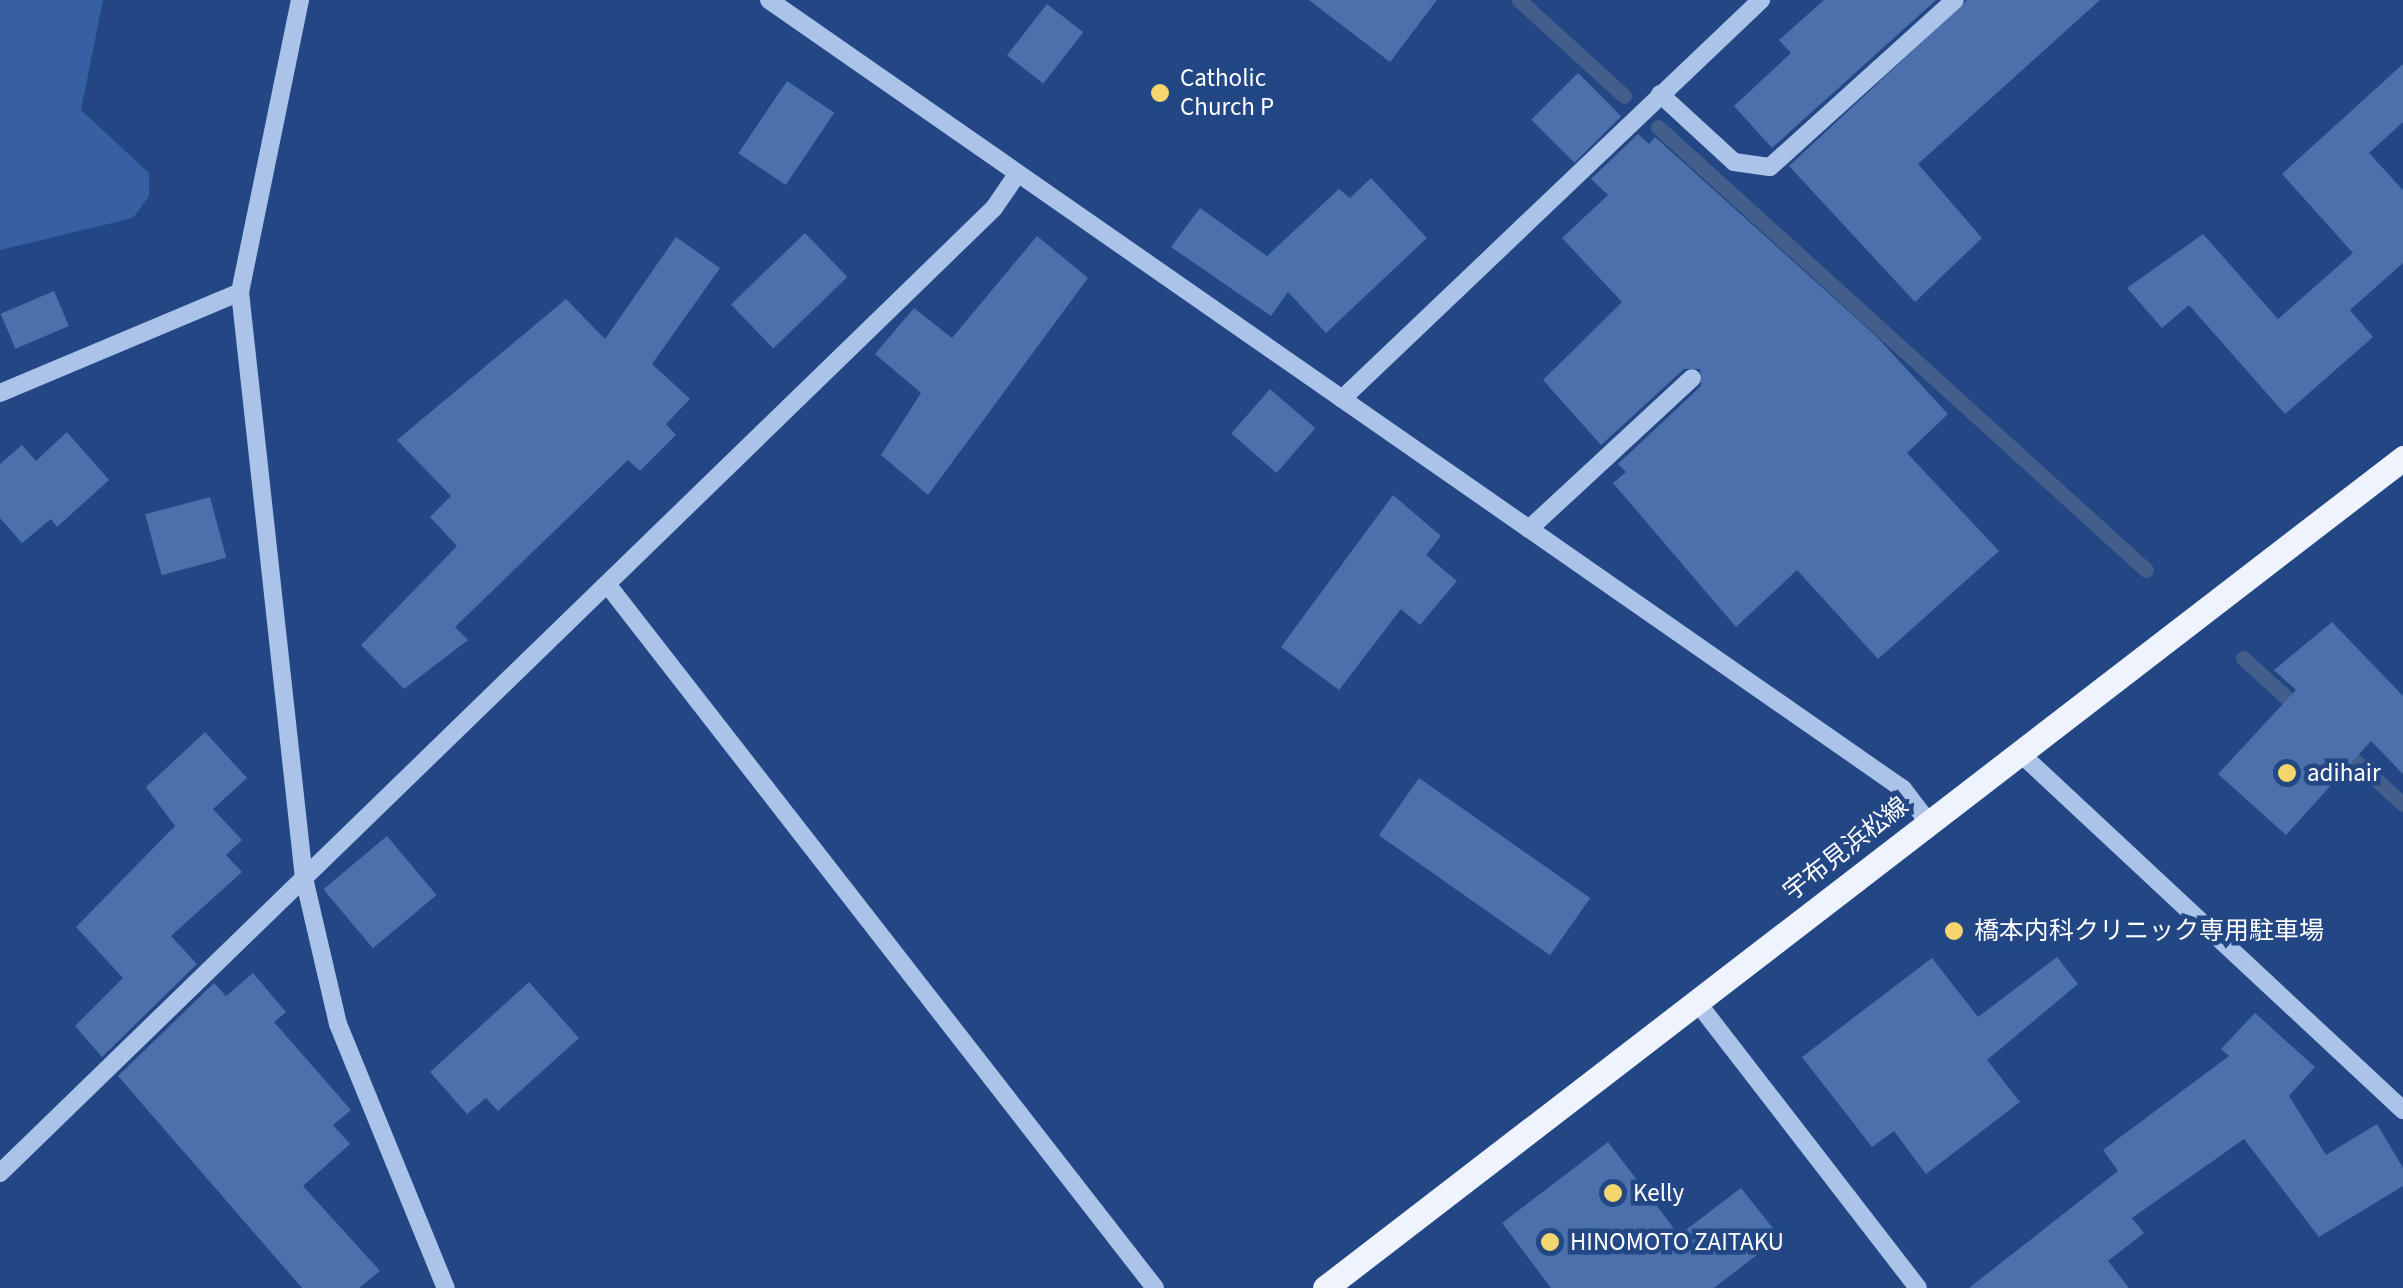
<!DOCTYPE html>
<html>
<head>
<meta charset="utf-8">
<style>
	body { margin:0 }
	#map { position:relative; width:2403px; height:1288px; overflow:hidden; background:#224784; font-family:"Source Sans 3","Noto Sans JP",sans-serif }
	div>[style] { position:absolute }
	.green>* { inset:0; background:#3660a1 }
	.stream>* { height:15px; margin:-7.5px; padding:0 7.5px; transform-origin:7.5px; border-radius:7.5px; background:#445e8b }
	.building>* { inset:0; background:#4b70ac; transform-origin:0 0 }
	.minor>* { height:18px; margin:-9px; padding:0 9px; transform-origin:9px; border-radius:9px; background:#abc3e8 }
	.major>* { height:25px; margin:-12.5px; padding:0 12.5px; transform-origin:12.5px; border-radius:12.5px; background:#eef3fe }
	.dots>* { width:28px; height:28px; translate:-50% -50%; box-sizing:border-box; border:5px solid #224784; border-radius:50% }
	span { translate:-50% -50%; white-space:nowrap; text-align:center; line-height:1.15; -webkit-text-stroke:9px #224784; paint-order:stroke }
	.poi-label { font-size:25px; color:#fff }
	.left { translate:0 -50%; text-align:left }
	.street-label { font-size:25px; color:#fff }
</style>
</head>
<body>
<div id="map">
	<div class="green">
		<i style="clip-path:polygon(0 0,103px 0,81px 110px,149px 173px,149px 196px,133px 218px,0 250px)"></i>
	</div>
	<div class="stream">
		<i style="left:1519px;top:0;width:142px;rotate:42.4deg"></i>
		<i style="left:1658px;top:127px;width:659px;rotate:42.23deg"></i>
		<i style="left:2243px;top:658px;width:77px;rotate:42.4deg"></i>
		<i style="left:2339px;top:746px;width:86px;rotate:42.2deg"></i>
	</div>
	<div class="building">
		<i style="clip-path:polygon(1309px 0,1437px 0,1390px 62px)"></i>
		<i style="clip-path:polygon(1824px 0,1936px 0,1772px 148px,1734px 106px,1791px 53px,1779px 40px)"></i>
		<i style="clip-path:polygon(1967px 0,2100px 0,1918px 164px,1982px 238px,1915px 302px,1789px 166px)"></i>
		<i style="left:1047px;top:4px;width:46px;height:65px;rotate:38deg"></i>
		<i style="clip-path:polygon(2403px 64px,2403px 122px,2369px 153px,2403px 190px,2403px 263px,2350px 310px,2373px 337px,2285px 414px,2189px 305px,2162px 328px,2127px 288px,2203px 234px,2278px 319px,2353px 253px,2282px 174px)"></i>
		<i style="left:1578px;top:73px;width:61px;height:66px;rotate:45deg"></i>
		<i style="left:787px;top:81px;width:57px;height:87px;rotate:34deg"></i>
		<i style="clip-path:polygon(1638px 134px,1649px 144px,1655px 137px,1876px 336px,1948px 414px,1907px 453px,1999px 551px,1878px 659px,1797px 570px,1736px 627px,1613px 483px,1626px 472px,1618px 464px,1701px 386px,1700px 369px,1684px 369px,1601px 445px,1543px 380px,1622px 302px,1562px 238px,1608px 195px,1591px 179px)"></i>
		<i style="clip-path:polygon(1371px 178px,1427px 238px,1326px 333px,1288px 292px,1271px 316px,1171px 247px,1200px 208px,1267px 256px,1339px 189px,1350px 198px)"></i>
		<i style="left:805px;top:233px;width:61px;height:103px;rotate:46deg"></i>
		<i style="clip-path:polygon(1037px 236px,1088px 278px,928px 495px,881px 455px,921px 393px,875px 354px,914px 308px,952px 338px)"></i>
		<i style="clip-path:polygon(676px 237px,720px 268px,652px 364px,690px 399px,666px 424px,676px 435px,640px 471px,628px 460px,455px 627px,468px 640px,404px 689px,361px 645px,457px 546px,430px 517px,451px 496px,397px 440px,566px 299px,605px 339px)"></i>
		<i style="left:54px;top:291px;width:38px;height:58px;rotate:67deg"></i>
		<i style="left:1270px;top:389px;width:60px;height:59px;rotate:41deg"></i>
		<i style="clip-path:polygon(67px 432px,109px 480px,57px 527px,51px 519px,22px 543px,0 518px,0 464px,22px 445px,36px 461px)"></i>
		<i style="clip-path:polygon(1393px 495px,1441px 536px,1426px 555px,1457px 581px,1420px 625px,1401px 609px,1339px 690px,1281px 647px)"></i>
		<i style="left:210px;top:497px;width:63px;height:67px;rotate:75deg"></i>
		<i style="clip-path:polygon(2332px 622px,2403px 696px,2403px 774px,2371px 741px,2286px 835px,2218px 774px,2296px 690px,2274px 670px)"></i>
		<i style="clip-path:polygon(205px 732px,247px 778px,213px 809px,242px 840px,226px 855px,242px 872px,171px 936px,197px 964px,102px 1057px,75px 1026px,123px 978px,76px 927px,175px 826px,146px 787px)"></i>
		<i style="left:1419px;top:778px;width:209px;height:70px;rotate:35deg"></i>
		<i style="left:387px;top:836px;width:77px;height:83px;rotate:50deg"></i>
		<i style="clip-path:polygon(2057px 957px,2078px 984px,1987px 1060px,2020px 1102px,1926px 1174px,1894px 1131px,1872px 1147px,1802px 1057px,1932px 958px,1978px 1017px)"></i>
		<i style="clip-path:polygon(253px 973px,286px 1012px,274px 1022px,351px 1110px,333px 1125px,350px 1144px,303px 1186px,380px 1271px,359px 1288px,302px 1288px,118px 1076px,214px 983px,226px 996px)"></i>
		<i style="clip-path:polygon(529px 982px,579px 1038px,498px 1111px,486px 1098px,467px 1114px,430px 1072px)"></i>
		<i style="clip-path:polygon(2255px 1013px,2315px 1067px,2289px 1096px,2326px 1155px,2377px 1124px,2403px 1168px,2403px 1186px,2319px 1237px,2244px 1139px,2132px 1218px,2144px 1233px,2108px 1261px,2129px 1288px,1969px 1288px,2118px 1171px,2103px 1150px,2229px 1056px,2221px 1049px)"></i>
		<i style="clip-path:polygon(1608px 1142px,1679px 1235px,1741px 1188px,1780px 1237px,1714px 1288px,1551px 1288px,1502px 1223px)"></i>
	</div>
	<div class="minor">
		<i style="left:300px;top:0;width:298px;rotate:101.6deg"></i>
		<i style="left:240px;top:292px;width:589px;rotate:83.77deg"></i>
		<i style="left:304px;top:878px;width:150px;rotate:76.9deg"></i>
		<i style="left:338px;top:1024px;width:285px;rotate:67.8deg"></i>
		<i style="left:769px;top:0;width:1381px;rotate:34.83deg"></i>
		<i style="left:1903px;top:789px;width:43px;rotate:52.6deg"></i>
		<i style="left:1660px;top:94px;width:100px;rotate:42.6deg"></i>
		<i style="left:1734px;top:162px;width:36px;rotate:8deg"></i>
		<i style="left:1770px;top:167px;width:249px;rotate:-42.1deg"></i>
		<i style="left:0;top:393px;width:260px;rotate:-22.8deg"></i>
		<i style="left:1342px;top:399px;width:579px;rotate:-43.6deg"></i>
		<i style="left:1529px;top:529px;width:222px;rotate:-42.8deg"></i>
		<i style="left:607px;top:584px;width:892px;rotate:52.1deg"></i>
		<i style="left:2020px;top:753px;width:524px;rotate:42.99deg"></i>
		<i style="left:1697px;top:1002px;width:361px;rotate:52.3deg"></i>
		<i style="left:0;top:1173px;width:1385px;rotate:-44.15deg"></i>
		<i style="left:994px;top:208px;width:42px;rotate:-55.6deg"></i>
	</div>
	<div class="major">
		<i style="left:1325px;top:1288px;width:1361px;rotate:-37.59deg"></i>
	</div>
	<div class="dots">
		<i style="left:1160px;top:93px;background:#f4d66d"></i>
		<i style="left:2287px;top:773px;background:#f4d66d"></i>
		<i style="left:1954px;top:931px;background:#f4d66d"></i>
		<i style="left:1613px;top:1193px;background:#f4d66d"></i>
		<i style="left:1550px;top:1242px;background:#f4d66d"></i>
	</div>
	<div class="poi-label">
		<span class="left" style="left:1180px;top:93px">Catholic<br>Church P</span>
		<span class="left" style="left:2307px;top:773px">adihair</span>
		<span class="left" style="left:1974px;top:931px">橋本内科クリニック専用駐車場</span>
		<span class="left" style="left:1633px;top:1193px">Kelly</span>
		<span class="left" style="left:1570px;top:1242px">HINOMOTO ZAITAKU</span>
	</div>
	<div class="street-label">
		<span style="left:1846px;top:849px;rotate:-38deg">宇布見浜松線</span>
	</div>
</div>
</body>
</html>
